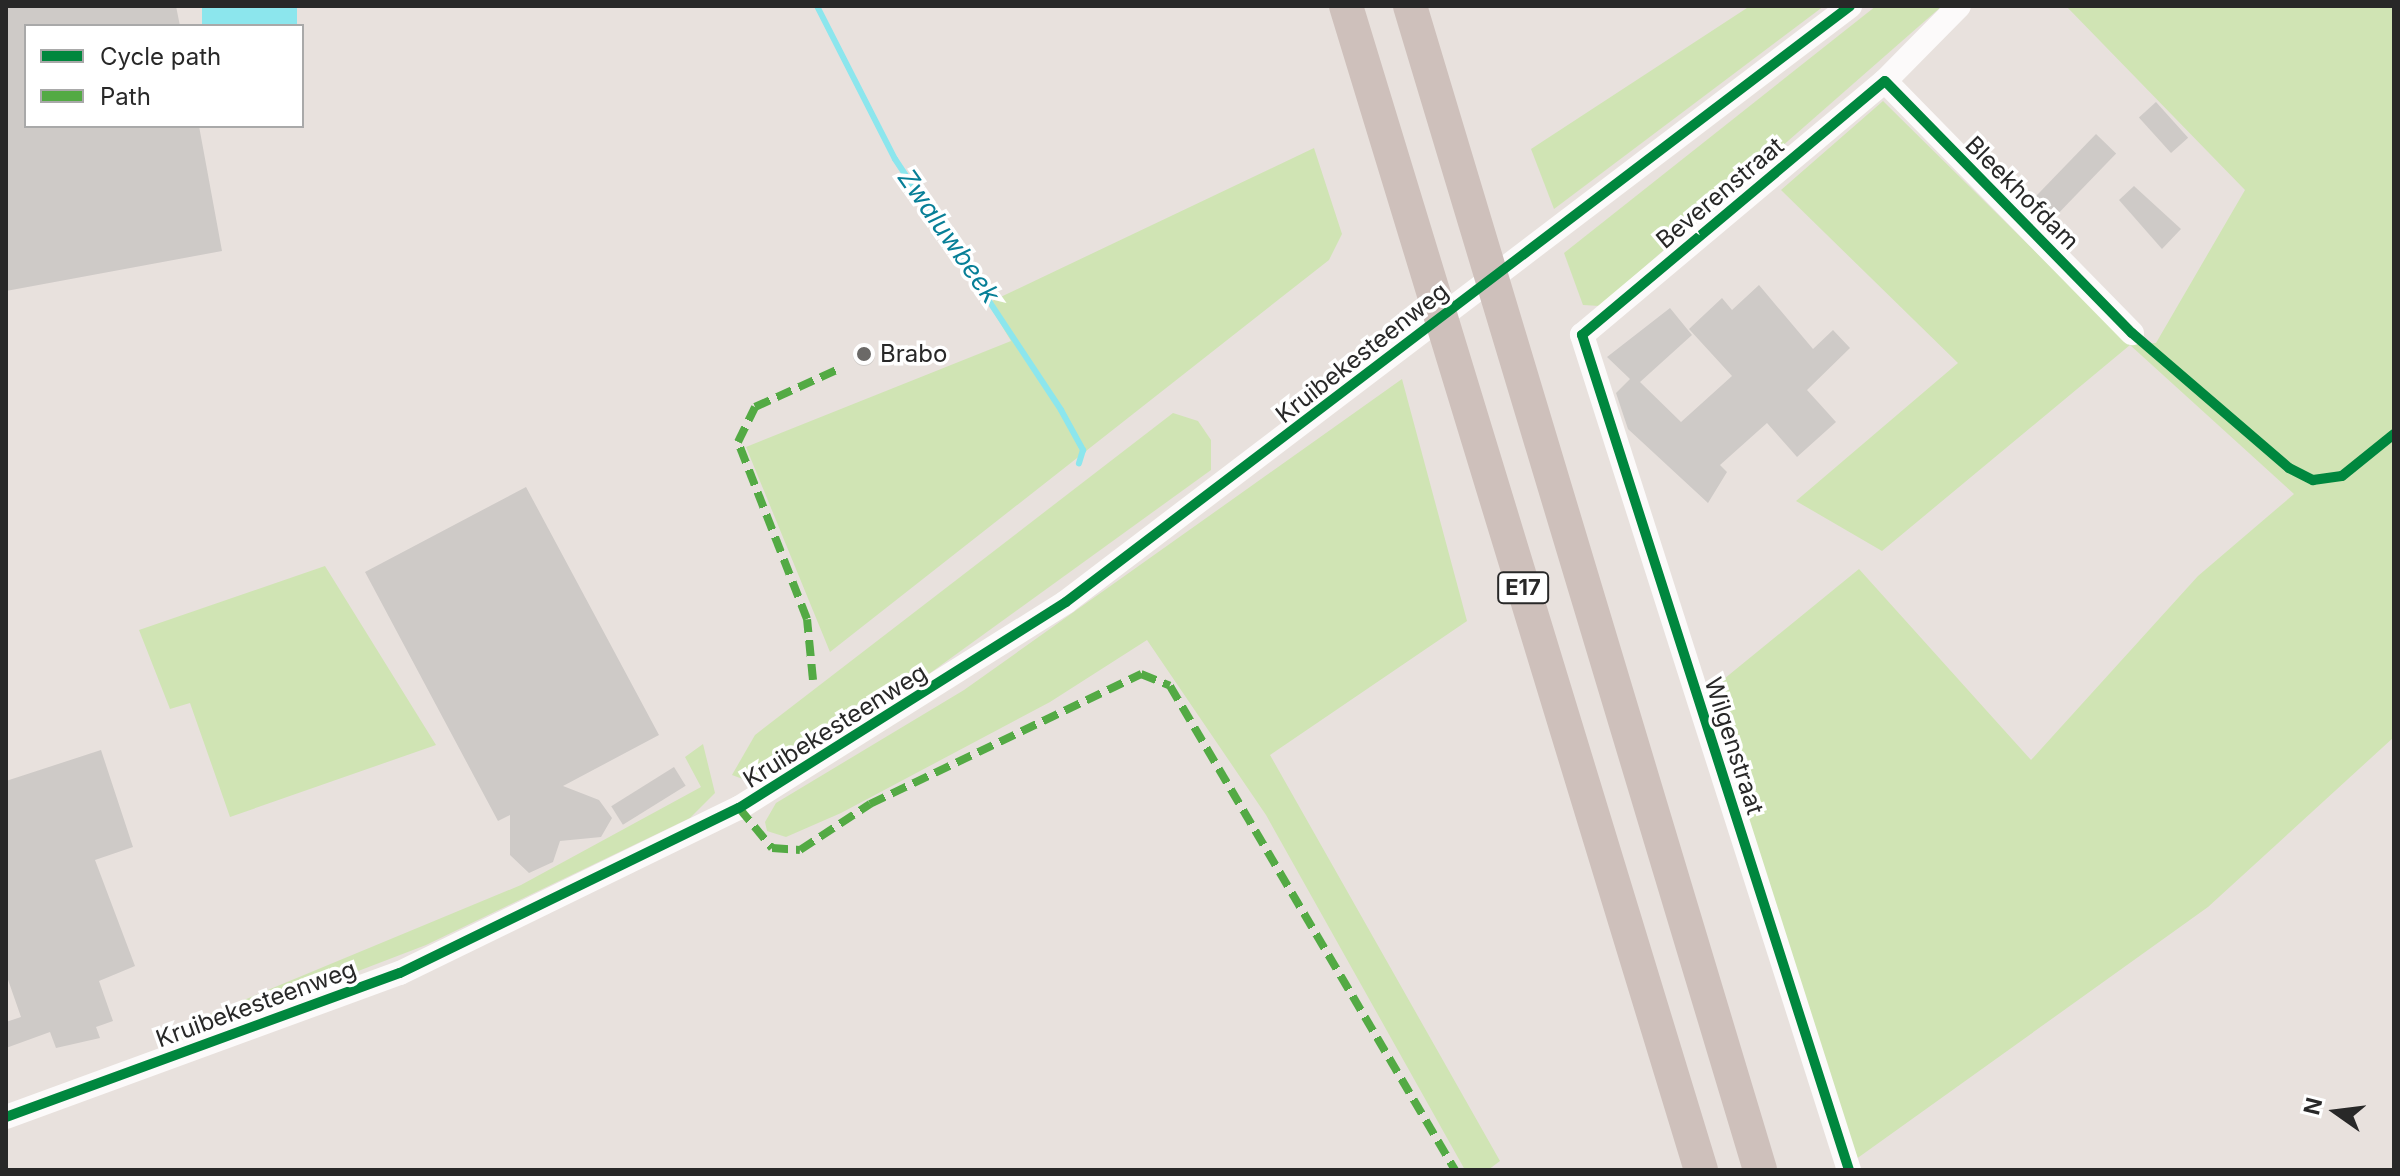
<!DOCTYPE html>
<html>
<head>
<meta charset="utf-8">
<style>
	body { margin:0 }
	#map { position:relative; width:2400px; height:1176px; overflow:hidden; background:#e8e1dd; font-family:Inter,sans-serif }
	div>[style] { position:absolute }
	.green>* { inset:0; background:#d0e4b4 }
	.water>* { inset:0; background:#8ce6ed; transform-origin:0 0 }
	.stream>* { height:6px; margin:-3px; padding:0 3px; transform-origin:3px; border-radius:3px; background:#8ce6ed }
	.building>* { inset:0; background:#cecac7; transform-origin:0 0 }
	.round { border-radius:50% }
	.minor>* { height:24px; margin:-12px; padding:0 12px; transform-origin:12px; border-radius:12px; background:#fcfafa }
	.highway>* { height:34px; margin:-17px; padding:0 17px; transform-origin:17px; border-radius:17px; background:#cec0bb }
	.quiet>* { height:8px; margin-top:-4px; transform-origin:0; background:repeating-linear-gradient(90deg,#53aa44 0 16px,transparent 0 24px) }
	.cycleway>* { height:10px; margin:-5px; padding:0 5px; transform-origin:5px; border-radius:5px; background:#00873e }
	.dots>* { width:22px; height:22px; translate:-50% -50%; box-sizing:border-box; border:4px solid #fff; border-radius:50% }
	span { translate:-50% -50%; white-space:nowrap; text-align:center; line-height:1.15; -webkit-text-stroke:7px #fff; paint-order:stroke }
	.shield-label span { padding:2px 6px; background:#fff; border:2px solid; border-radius:6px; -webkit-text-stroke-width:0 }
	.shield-label { font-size:22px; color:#282828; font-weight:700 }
	.street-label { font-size:24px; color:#282828 }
	.poi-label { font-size:24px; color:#282828 }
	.left { translate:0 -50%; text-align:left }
	.water-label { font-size:26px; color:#077f97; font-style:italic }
	.frame { position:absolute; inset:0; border:8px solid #282828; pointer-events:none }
	.legend { position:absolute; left:24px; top:24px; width:280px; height:104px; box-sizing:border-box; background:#fff; border:2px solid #a9a9a9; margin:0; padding:10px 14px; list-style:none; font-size:24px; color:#282828 }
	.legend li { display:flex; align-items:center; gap:16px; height:40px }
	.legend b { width:40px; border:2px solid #a9a9a9 }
	.north { position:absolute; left:2296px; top:1072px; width:80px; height:80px; -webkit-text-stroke:6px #fff; paint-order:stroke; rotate:284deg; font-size:22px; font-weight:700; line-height:32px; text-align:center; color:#282828 }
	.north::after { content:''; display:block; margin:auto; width:28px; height:36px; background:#282828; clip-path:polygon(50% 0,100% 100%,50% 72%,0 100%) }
</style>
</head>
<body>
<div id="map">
	<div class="green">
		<i style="clip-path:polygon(1750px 6px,1824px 6px,1554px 209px,1531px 149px)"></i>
		<i style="clip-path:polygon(1876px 6px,1942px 6px,1600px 306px,1583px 305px,1564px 253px)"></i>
		<i style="clip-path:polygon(2066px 6px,2394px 6px,2394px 737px,2208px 907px,1852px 1162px,1708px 692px,1859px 569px,2031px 760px,2198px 576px,2294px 494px,2130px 345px,1882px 551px,1796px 501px,1958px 363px,1781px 190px,1883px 101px,2130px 345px,2156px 343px,2245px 190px)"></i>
		<i style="clip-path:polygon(1314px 148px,1342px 234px,1329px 260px,830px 652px,746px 447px,1011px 341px,988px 303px)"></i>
		<i style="clip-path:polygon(1402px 379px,1467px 621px,1270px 755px,1500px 1161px,1488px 1170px,1465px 1170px,1266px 815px,1147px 640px,1050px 702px,841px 813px,786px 837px,767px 831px,765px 822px,776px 803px,964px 690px)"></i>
		<i style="clip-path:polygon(1173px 413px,1198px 421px,1211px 440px,1211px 470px,915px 684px,756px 784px,732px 775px,755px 735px)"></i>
		<i style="clip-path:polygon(325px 566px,436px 745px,230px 817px,190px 703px,170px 709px,139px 630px)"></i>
		<i style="clip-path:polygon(703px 744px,715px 793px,690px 818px,426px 945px,178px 1040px,174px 1029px,521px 885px,701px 787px,685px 757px)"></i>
	</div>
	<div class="water">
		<i style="left:202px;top:6px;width:95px;height:20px"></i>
	</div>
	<div class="stream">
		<i style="left:817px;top:6px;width:172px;rotate:63deg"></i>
		<i style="left:895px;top:159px;width:301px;rotate:56.5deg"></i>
		<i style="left:1061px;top:410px;width:46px;rotate:61.2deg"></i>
		<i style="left:1083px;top:450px;width:14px;rotate:107deg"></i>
	</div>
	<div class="building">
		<i style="clip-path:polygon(6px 6px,176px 6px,180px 26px,26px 26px,26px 126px,199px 126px,222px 251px,6px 291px)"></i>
		<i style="left:2156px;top:102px;width:48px;height:23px;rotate:48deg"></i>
		<i style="left:2096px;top:134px;width:28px;height:98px;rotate:44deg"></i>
		<i style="clip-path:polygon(2134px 186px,2181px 229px,2162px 249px,2119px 200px)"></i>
		<i style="clip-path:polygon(1759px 285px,1813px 349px,1833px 330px,1850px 348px,1807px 390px,1836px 422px,1797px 457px,1767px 423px,1720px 465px,1727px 472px,1708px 503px,1628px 429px,1616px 393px,1630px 379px,1607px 357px,1670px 308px,1692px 335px,1640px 382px,1681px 422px,1732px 376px,1689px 329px,1722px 298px,1732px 310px)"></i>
		<i class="round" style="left:853px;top:344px;width:22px;height:22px"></i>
		<i style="clip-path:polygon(526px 487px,659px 735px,563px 786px,599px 800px,612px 818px,601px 837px,560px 841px,553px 862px,529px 873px,510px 855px,510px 815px,498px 821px,365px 572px)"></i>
		<i style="clip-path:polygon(101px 750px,133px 847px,95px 860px,135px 966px,99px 981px,113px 1021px,96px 1027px,100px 1038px,56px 1048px,50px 1032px,6px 1048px,6px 1022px,21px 1017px,6px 974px,6px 781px)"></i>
		<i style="left:674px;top:767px;width:22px;height:74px;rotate:58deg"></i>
	</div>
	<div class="minor">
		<i style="left:1885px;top:81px;width:353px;rotate:45.6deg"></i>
		<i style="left:6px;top:1117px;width:419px;rotate:-20.1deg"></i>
		<i style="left:400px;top:973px;width:377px;rotate:-26deg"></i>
		<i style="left:739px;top:808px;width:386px;rotate:-32.2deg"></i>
		<i style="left:1066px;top:602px;width:985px;rotate:-37.24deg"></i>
		<i style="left:1849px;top:1170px;width:877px;rotate:-107.73deg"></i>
		<i style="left:1582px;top:335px;width:395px;rotate:-40deg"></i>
		<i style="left:1885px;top:81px;width:105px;rotate:-45.4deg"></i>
	</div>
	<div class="highway">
		<i style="left:1346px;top:6px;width:1217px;rotate:73.04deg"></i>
		<i style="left:1410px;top:6px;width:1215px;rotate:73.26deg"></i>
	</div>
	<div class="quiet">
		<i style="left:813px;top:680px;width:61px;rotate:-95.6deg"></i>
		<i style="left:807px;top:619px;width:190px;rotate:-111.3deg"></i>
		<i style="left:738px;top:442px;width:39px;rotate:-64deg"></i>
		<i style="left:755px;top:407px;width:94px;rotate:-24.4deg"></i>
		<i style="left:739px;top:808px;width:52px;rotate:50.5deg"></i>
		<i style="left:772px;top:848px;width:28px;rotate:4deg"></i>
		<i style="left:800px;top:850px;width:84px;rotate:-33.3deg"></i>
		<i style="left:870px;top:804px;width:301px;rotate:-25.6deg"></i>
		<i style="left:1141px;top:674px;width:31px;rotate:22deg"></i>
		<i style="left:1170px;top:686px;width:562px;rotate:59.51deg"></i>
	</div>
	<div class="cycleway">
		<i style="left:6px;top:1117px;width:419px;rotate:-20.1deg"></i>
		<i style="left:400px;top:973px;width:377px;rotate:-26deg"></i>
		<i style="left:739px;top:808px;width:386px;rotate:-32.2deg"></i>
		<i style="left:1066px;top:602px;width:985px;rotate:-37.24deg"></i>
		<i style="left:1849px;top:1170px;width:877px;rotate:-107.73deg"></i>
		<i style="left:1582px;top:335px;width:395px;rotate:-40deg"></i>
		<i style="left:1885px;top:81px;width:353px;rotate:45.6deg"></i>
		<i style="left:2132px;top:333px;width:207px;rotate:40.7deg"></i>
		<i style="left:2289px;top:468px;width:27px;rotate:27deg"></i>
		<i style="left:2313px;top:480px;width:29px;rotate:-8deg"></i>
		<i style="left:2342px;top:476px;width:67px;rotate:-38.9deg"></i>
	</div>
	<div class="dots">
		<i style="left:864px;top:354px;background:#6b6967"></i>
	</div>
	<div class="shield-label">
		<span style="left:1523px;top:588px">E17</span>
	</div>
	<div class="street-label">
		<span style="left:1720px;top:193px;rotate:-40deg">Beverenstraat</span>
		<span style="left:2022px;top:193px;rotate:45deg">Bleekhofdam</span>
		<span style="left:1362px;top:353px;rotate:-38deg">Kruibekesteenweg</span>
		<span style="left:835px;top:726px;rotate:-32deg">Kruibekesteenweg</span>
		<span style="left:1734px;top:746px;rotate:72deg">Wilgenstraat</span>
		<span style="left:256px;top:1004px;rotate:-20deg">Kruibekesteenweg</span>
	</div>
	<div class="poi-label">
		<span class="left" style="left:880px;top:354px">Brabo</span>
	</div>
	<div class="water-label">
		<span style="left:949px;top:236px;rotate:55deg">Zwaluwbeek</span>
	</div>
	<div class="frame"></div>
	<ul class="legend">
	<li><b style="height:10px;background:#00873e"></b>Cycle path</li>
	<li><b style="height:10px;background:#53aa44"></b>Path</li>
	</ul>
	<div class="north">N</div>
</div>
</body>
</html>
